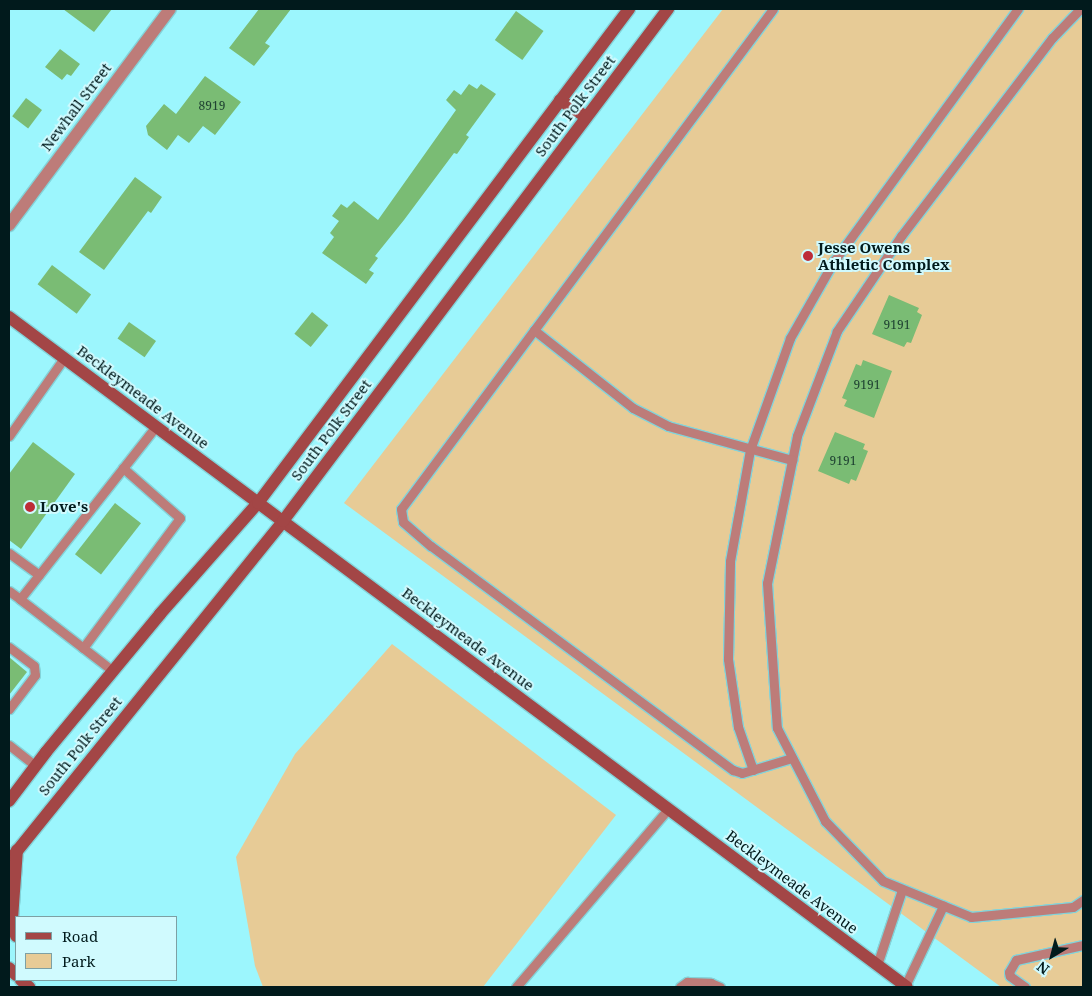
<!DOCTYPE html>
<html>
<head>
<meta charset="utf-8">
<style>
	body { margin:0 }
	#map { position:relative; width:1092px; height:996px; overflow:hidden; background:#9cf6fd; font-family:"Noto Serif",serif }
	div>[style] { position:absolute }
	.green>* { inset:0; background:#e7cb96 }
	.building>* { inset:0; background:#7abc74; transform-origin:0 0 }
	.roads { filter:drop-shadow(1px 0 #83d3d9) drop-shadow(-1px 0 #83d3d9) drop-shadow(0 1px #83d3d9) drop-shadow(0 -1px #83d3d9) }
	.lane>* { height:9px; margin:-4.5px; padding:0 4.5px; transform-origin:4.5px; border-radius:4.5px; background:#bd7c79 }
	.street>* { height:12px; margin:-6px; padding:0 6px; transform-origin:6px; border-radius:6px; background:#bd7c79 }
	.secondary>* { height:12px; margin:-6px; padding:0 6px; transform-origin:6px; border-radius:6px; background:#a34646 }
	.dots>* { width:14px; height:14px; translate:-50% -50%; box-sizing:border-box; border:2px solid #d0fafe; border-radius:50% }
	span { translate:-50% -50%; white-space:nowrap; text-align:center; line-height:1.15; -webkit-text-stroke:4px #d0fafe; paint-order:stroke }
	.number-label { font-size:12px; color:#1f4232 }
	.number-label span { -webkit-text-stroke-width:0 }
	.street-label { font-size:15px; color:#011a1c }
	.poi-label { font-size:15px; color:#011a1c; font-weight:700 }
	.left { translate:0 -50%; text-align:left }
	.frame { position:absolute; inset:0; border:10px solid #011a1c; pointer-events:none }
	.legend { position:absolute; left:15px; top:916px; width:162px; height:65px; box-sizing:border-box; background:#d0fafe; border:1px solid #7da0a4; margin:0; padding:6px 9px; list-style:none; font-size:15px; color:#011a1c }
	.legend li { display:flex; align-items:center; gap:10px; height:25px }
	.legend b { width:25px; border:1px solid #7da0a4 }
	.north { position:absolute; left:1027px; top:931px; width:50px; height:50px; -webkit-text-stroke:4px #d0fafe; paint-order:stroke; rotate:217deg; font-size:14px; font-weight:700; line-height:20px; text-align:center; color:#011a1c }
	.north::after { content:''; display:block; margin:auto; width:18px; height:22px; background:#011a1c; clip-path:polygon(50% 0,100% 100%,50% 72%,0 100%) }
</style>
</head>
<body>
<div id="map">
	<div class="green">
		<i style="clip-path:polygon(723px 9px,1083px 9px,1083px 987px,1001px 987px,344px 503px)"></i>
		<i style="clip-path:polygon(392px 644px,616px 815px,483px 987px,263px 987px,255px 966px,236px 857px,295px 754px)"></i>
	</div>
	<div class="building">
		<i style="clip-path:polygon(63px 9px,112px 9px,94px 32px)"></i>
		<i style="clip-path:polygon(259px 9px,291px 9px,265px 43px,270px 46px,254px 66px,229px 48px)"></i>
		<i style="left:516px;top:11px;width:34px;height:36px;rotate:36deg"></i>
		<i style="clip-path:polygon(60px 49px,80px 64px,71px 76px,67px 74px,62px 80px,45px 67px)"></i>
		<i style="clip-path:polygon(205px 76px,241px 102px,215px 135px,203px 126px,189px 143px,178px 135px,167px 150px,148px 135px,146px 126px,164px 104px,176px 114px)"></i>
		<i style="clip-path:polygon(469px 84px,477px 89px,481px 84px,496px 94px,466px 135px,469px 137px,457px 154px,454px 153px,404px 220px,375px 256px,378px 258px,369px 270px,374px 273px,366px 284px,322px 253px,334px 237px,330px 233px,339px 221px,332px 216px,341px 204px,347px 208px,354px 201px,378px 220px,456px 110px,446px 100px,454px 90px,461px 95px)"></i>
		<i style="left:26px;top:98px;width:20px;height:23px;rotate:37deg"></i>
		<i style="clip-path:polygon(135px 177px,162px 197px,151px 213px,148px 211px,104px 270px,79px 252px)"></i>
		<i style="left:52px;top:265px;width:49px;height:24px;rotate:37deg"></i>
		<i style="clip-path:polygon(889px 295px,919px 308px,917px 312px,922px 315px,911px 343px,907px 342px,904px 347px,872px 334px)"></i>
		<i style="left:312px;top:312px;width:21px;height:28px;rotate:39deg"></i>
		<i style="left:129px;top:322px;width:33px;height:20px;rotate:35deg"></i>
		<i style="clip-path:polygon(863px 360px,892px 371px,874px 418px,844px 406px,847px 400px,842px 398px,856px 364px,861px 366px)"></i>
		<i style="clip-path:polygon(835px 432px,865px 444px,863px 449px,868px 451px,856px 481px,851px 479px,849px 484px,818px 471px)"></i>
		<i style="clip-path:polygon(33px 442px,75px 474px,21px 549px,9px 540px,9px 474px)"></i>
		<i style="left:115px;top:503px;width:33px;height:65px;rotate:38deg"></i>
		<i style="clip-path:polygon(9px 657px,27px 672px,9px 695px)"></i>
	</div>
	<div class="roads">
		<div class="lane">
			<i style="left:773px;top:9px;width:623px;rotate:126.65deg"></i>
			<i style="left:401px;top:509px;width:13px;rotate:81deg"></i>
			<i style="left:403px;top:522px;width:37px;rotate:41deg"></i>
			<i style="left:431px;top:546px;width:376px;rotate:36.6deg"></i>
			<i style="left:733px;top:770px;width:9px;rotate:18deg"></i>
			<i style="left:742px;top:773px;width:52px;rotate:-16.7deg"></i>
			<i style="left:1080px;top:9px;width:40px;rotate:134deg"></i>
			<i style="left:1052px;top:38px;width:249px;rotate:127.3deg"></i>
			<i style="left:901px;top:236px;width:115px;rotate:124deg"></i>
			<i style="left:837px;top:331px;width:112px;rotate:110.9deg"></i>
			<i style="left:797px;top:436px;width:150px;rotate:101.5deg"></i>
			<i style="left:767px;top:583px;width:145px;rotate:86.1deg"></i>
			<i style="left:777px;top:728px;width:105px;rotate:62.7deg"></i>
			<i style="left:825px;top:821px;width:83px;rotate:46deg"></i>
			<i style="left:883px;top:881px;width:95px;rotate:22.2deg"></i>
			<i style="left:971px;top:917px;width:102px;rotate:-5.6deg"></i>
			<i style="left:1073px;top:907px;width:12px;rotate:-35deg"></i>
			<i style="left:534px;top:330px;width:126px;rotate:38.2deg"></i>
			<i style="left:633px;top:408px;width:39px;rotate:27deg"></i>
			<i style="left:668px;top:426px;width:129px;rotate:15.3deg"></i>
			<i style="left:9px;top:436px;width:95px;rotate:-54.8deg"></i>
			<i style="left:9px;top:553px;width:37px;rotate:36deg"></i>
			<i style="left:9px;top:591px;width:14px;rotate:36deg"></i>
			<i style="left:9px;top:647px;width:31px;rotate:37deg"></i>
			<i style="left:34px;top:666px;width:9px;rotate:84deg"></i>
			<i style="left:35px;top:675px;width:43px;rotate:127.4deg"></i>
			<i style="left:83px;top:648px;width:162px;rotate:-53.3deg"></i>
			<i style="left:180px;top:518px;width:76px;rotate:-138.7deg"></i>
			<i style="left:113px;top:671px;width:118px;rotate:-142.3deg"></i>
			<i style="left:20px;top:599px;width:220px;rotate:-51.8deg"></i>
			<i style="left:9px;top:745px;width:34px;rotate:38deg"></i>
			<i style="left:753px;top:770px;width:46px;rotate:-109.2deg"></i>
			<i style="left:738px;top:727px;width:69px;rotate:-98.4deg"></i>
			<i style="left:728px;top:659px;width:98px;rotate:-88.8deg"></i>
			<i style="left:730px;top:561px;width:113px;rotate:-79.8deg"></i>
			<i style="left:750px;top:450px;width:119px;rotate:-70.3deg"></i>
			<i style="left:790px;top:338px;width:89px;rotate:-60.3deg"></i>
			<i style="left:834px;top:261px;width:312px;rotate:-53.9deg"></i>
			<i style="left:877px;top:965px;width:79px;rotate:-71.6deg"></i>
			<i style="left:905px;top:986px;width:89px;rotate:-64.6deg"></i>
			<i style="left:516px;top:987px;width:235px;rotate:-49.5deg"></i>
			<i style="left:680px;top:987px;width:9px;rotate:-36deg"></i>
			<i style="left:687px;top:982px;width:24px;rotate:2deg"></i>
			<i style="left:711px;top:983px;width:10px;rotate:24deg"></i>
			<i style="left:1025px;top:987px;width:19px;rotate:-144deg"></i>
			<i style="left:1010px;top:976px;width:4px;rotate:-104deg"></i>
			<i style="left:1009px;top:972px;width:14px;rotate:-60deg"></i>
			<i style="left:1016px;top:960px;width:69px;rotate:-12.6deg"></i>
		</div>
		<div class="street">
			<i style="left:9px;top:225px;width:269px;rotate:-53.3deg"></i>
		</div>
		<div class="secondary">
			<i style="left:560px;top:100px;width:31px;rotate:33deg"></i>
			<i style="left:9px;top:317px;width:1120px;rotate:36.73deg"></i>
			<i style="left:9px;top:801px;width:61px;rotate:-52.9deg"></i>
			<i style="left:46px;top:752px;width:179px;rotate:-50.4deg"></i>
			<i style="left:160px;top:614px;width:148px;rotate:-48.6deg"></i>
			<i style="left:258px;top:503px;width:618px;rotate:-53.09deg"></i>
			<i style="left:9px;top:861px;width:437px;rotate:-51.1deg"></i>
			<i style="left:283px;top:521px;width:641px;rotate:-53.06deg"></i>
			<i style="left:16px;top:936px;width:17px;rotate:-103deg"></i>
			<i style="left:12px;top:919px;width:69px;rotate:-85.9deg"></i>
			<i style="left:9px;top:968px;width:10px;rotate:45deg"></i>
			<i style="left:21px;top:980px;width:11px;rotate:41deg"></i>
		</div>
	</div>
	<div class="dots">
		<i style="left:808px;top:256px;background:#bd2d37"></i>
		<i style="left:30px;top:507px;background:#bd2d37"></i>
	</div>
	<div class="number-label">
		<span style="left:212px;top:106px">8919</span>
		<span style="left:897px;top:325px">9191</span>
		<span style="left:867px;top:385px">9191</span>
		<span style="left:843px;top:461px">9191</span>
	</div>
	<div class="street-label">
		<span style="left:575px;top:106px;rotate:-53deg">South Polk Street</span>
		<span style="left:76px;top:107px;rotate:-53deg">Newhall Street</span>
		<span style="left:143px;top:397px;rotate:37deg">Beckleymeade Avenue</span>
		<span style="left:331px;top:430px;rotate:-53deg">South Polk Street</span>
		<span style="left:468px;top:639px;rotate:37deg">Beckleymeade Avenue</span>
		<span style="left:80px;top:746px;rotate:-51deg">South Polk Street</span>
		<span style="left:792px;top:882px;rotate:37deg">Beckleymeade Avenue</span>
	</div>
	<div class="poi-label">
		<span class="left" style="left:818px;top:256px">Jesse Owens<br>Athletic Complex</span>
		<span class="left" style="left:40px;top:507px">Love's</span>
	</div>
	<div class="frame"></div>
	<ul class="legend">
	<li><b style="height:6px;background:#a34646"></b>Road</li>
	<li><b style="height:14px;background:#e7cb96"></b>Park</li>
	</ul>
	<div class="north">N</div>
</div>
</body>
</html>
